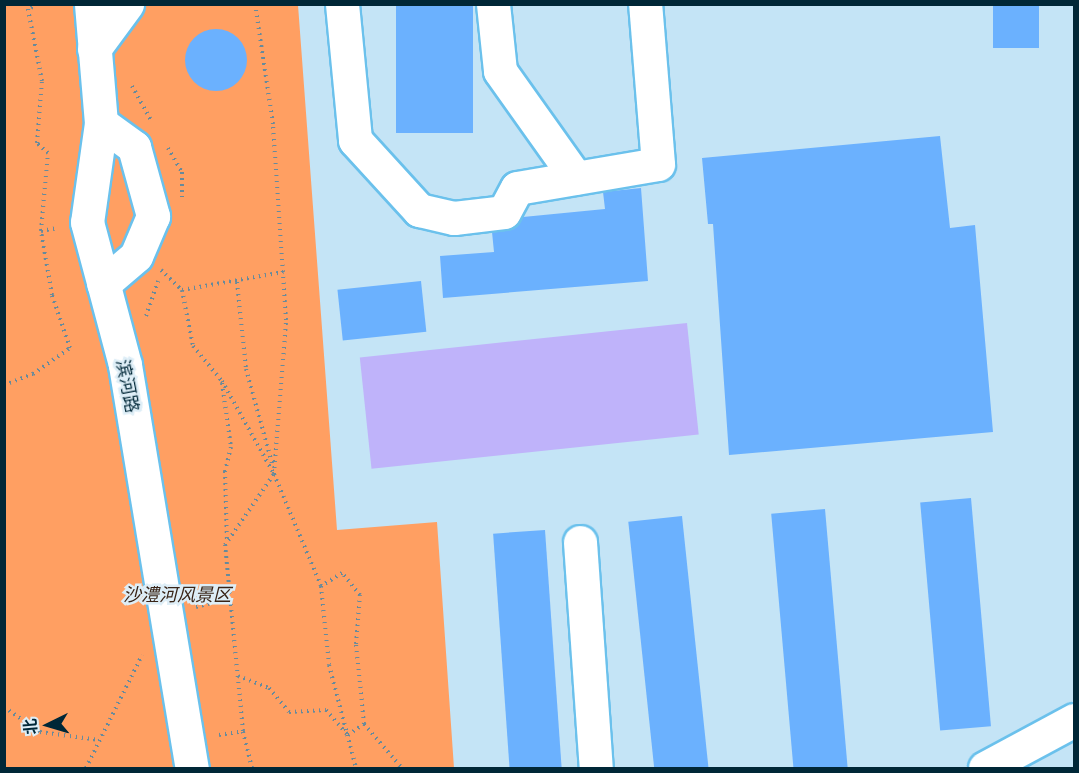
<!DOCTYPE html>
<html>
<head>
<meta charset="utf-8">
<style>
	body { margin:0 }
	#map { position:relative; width:1079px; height:773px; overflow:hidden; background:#c4e4f6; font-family:"PT Serif","Noto Sans SC",serif }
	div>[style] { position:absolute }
	.green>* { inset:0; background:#ff9f62 }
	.water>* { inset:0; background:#bfb3fa; transform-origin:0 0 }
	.building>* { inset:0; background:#6bb1fe; transform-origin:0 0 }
	.round { border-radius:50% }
	.path>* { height:4px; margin-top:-2px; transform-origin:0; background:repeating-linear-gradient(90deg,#678a9b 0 1.5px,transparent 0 6px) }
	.roads { filter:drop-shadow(2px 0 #6bc1ec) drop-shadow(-2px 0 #6bc1ec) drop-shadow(0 2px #6bc1ec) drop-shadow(0 -2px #6bc1ec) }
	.minor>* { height:33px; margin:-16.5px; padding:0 16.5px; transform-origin:16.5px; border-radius:16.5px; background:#fff }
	span { translate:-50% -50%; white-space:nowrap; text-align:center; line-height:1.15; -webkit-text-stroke:5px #deeef7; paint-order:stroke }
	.street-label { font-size:18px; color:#002737 }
	.park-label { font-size:18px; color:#392417; font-style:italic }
	.frame { position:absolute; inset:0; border:6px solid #002737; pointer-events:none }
	.north { position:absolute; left:18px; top:695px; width:60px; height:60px; -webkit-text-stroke:4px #deeef7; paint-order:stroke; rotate:265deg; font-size:16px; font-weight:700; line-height:24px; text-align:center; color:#002737 }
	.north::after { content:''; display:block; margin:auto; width:21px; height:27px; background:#002737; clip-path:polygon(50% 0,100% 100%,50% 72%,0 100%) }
</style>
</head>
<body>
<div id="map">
	<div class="green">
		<i style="clip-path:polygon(5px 5px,298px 5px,337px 530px,437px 522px,454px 768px,5px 768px)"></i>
	</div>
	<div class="water">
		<i style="left:687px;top:323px;width:112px;height:329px;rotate:84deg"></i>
	</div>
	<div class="building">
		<i style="left:396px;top:4px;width:77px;height:129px"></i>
		<i style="left:993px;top:4px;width:46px;height:44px"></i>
		<i class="round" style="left:185px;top:29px;width:62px;height:62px"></i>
		<i style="clip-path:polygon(940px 136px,950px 228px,975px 225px,993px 432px,729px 455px,713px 224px,708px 224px,702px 158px)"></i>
		<i style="clip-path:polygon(641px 188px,648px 281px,443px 298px,440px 256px,494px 252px,492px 232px,514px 228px,523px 217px,605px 209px,603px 192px)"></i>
		<i style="left:421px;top:281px;width:51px;height:84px;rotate:84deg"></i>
		<i style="left:971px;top:498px;width:229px;height:51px;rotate:85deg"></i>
		<i style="left:825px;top:509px;width:260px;height:54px;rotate:85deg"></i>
		<i style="left:682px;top:516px;width:253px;height:54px;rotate:84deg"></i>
		<i style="left:545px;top:530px;width:239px;height:52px;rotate:86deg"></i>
	</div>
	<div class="path">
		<i style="left:31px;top:8px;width:6px;rotate:-39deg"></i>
		<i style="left:132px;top:86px;width:38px;rotate:61deg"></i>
		<i style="left:168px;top:148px;width:28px;rotate:60deg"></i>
		<i style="left:182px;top:172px;width:25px;rotate:90deg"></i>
		<i style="left:41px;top:231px;width:17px;rotate:-10deg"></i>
		<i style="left:161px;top:270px;width:29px;rotate:44deg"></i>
		<i style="left:182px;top:290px;width:57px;rotate:78.9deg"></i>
		<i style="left:193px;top:346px;width:45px;rotate:50.4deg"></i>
		<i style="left:222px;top:381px;width:107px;rotate:60.8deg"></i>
		<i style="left:274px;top:474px;width:121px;rotate:67.2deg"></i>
		<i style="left:321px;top:586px;width:79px;rotate:84.2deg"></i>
		<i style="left:329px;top:665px;width:106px;rotate:75.3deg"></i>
		<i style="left:237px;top:282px;width:87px;rotate:84.1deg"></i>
		<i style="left:246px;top:369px;width:102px;rotate:74.6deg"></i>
		<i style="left:182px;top:290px;width:103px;rotate:-10.1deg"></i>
		<i style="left:146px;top:316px;width:37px;rotate:-71deg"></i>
		<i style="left:222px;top:383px;width:65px;rotate:82deg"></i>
		<i style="left:231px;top:447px;width:25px;rotate:104deg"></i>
		<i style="left:225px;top:471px;width:71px;rotate:88.4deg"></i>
		<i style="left:4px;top:385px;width:31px;rotate:-21deg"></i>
		<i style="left:33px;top:374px;width:45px;rotate:-35.1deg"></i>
		<i style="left:70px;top:348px;width:56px;rotate:-108.8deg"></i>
		<i style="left:52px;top:295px;width:65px;rotate:-99.8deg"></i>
		<i style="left:41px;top:231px;width:78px;rotate:-84.9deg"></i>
		<i style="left:48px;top:153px;width:15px;rotate:-138deg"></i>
		<i style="left:37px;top:143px;width:62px;rotate:-85.4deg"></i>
		<i style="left:42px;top:81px;width:78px;rotate:-101deg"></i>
		<i style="left:196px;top:607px;width:35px;rotate:-15deg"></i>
		<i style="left:238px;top:676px;width:33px;rotate:21deg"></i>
		<i style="left:269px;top:688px;width:31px;rotate:50deg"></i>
		<i style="left:289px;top:712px;width:37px;rotate:-3deg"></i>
		<i style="left:326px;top:710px;width:33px;rotate:49deg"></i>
		<i style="left:348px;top:735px;width:19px;rotate:-35deg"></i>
		<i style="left:364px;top:724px;width:80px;rotate:-95.7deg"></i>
		<i style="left:356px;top:644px;width:49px;rotate:-85.3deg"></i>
		<i style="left:360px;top:595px;width:28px;rotate:-129deg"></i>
		<i style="left:342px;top:573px;width:25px;rotate:148deg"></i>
		<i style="left:4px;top:707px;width:44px;rotate:34.8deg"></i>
		<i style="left:40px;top:732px;width:60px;rotate:7.7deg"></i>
		<i style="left:364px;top:724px;width:58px;rotate:49.2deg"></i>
		<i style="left:219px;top:735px;width:24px;rotate:-9deg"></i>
		<i style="left:86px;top:768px;width:126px;rotate:-63.6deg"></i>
		<i style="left:252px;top:768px;width:38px;rotate:-104deg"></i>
		<i style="left:243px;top:731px;width:187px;rotate:-95.5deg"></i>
		<i style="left:225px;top:545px;width:86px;rotate:-55.4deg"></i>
		<i style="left:274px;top:474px;width:154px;rotate:-85.5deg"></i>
		<i style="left:286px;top:320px;width:196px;rotate:-93.8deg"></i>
		<i style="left:273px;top:124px;width:121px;rotate:-98.5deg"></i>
	</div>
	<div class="roads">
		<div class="minor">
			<i style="left:91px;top:4px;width:119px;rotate:85.2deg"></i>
			<i style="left:101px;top:123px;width:100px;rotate:98deg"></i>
			<i style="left:87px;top:222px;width:148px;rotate:75.1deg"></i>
			<i style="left:125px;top:365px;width:409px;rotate:80.6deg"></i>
			<i style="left:342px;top:4px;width:137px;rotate:84.5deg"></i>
			<i style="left:355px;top:140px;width:95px;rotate:47.6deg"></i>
			<i style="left:419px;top:210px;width:36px;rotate:13deg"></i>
			<i style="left:454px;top:218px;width:50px;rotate:-6.8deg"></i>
			<i style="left:504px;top:212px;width:27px;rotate:-62deg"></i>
			<i style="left:517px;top:188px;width:143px;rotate:-9.7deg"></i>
			<i style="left:658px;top:164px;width:161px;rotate:-94.6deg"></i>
			<i style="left:493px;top:4px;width:67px;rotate:84deg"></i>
			<i style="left:500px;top:71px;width:131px;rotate:54.6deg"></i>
			<i style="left:94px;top:49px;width:56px;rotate:-53.7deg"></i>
			<i style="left:101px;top:123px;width:41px;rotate:36deg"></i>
			<i style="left:134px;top:147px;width:72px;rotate:74.6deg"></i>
			<i style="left:153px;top:216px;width:43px;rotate:113deg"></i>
			<i style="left:136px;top:256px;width:43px;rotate:139.7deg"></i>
			<i style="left:580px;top:542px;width:227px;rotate:86deg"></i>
			<i style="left:985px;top:768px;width:101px;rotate:-28.3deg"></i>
		</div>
	</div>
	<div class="street-label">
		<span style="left:128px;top:386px;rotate:79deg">滨河路</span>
	</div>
	<div class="park-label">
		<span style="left:177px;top:594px">沙澧河风景区</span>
	</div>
	<div class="frame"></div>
	<div class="north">北</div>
</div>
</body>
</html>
